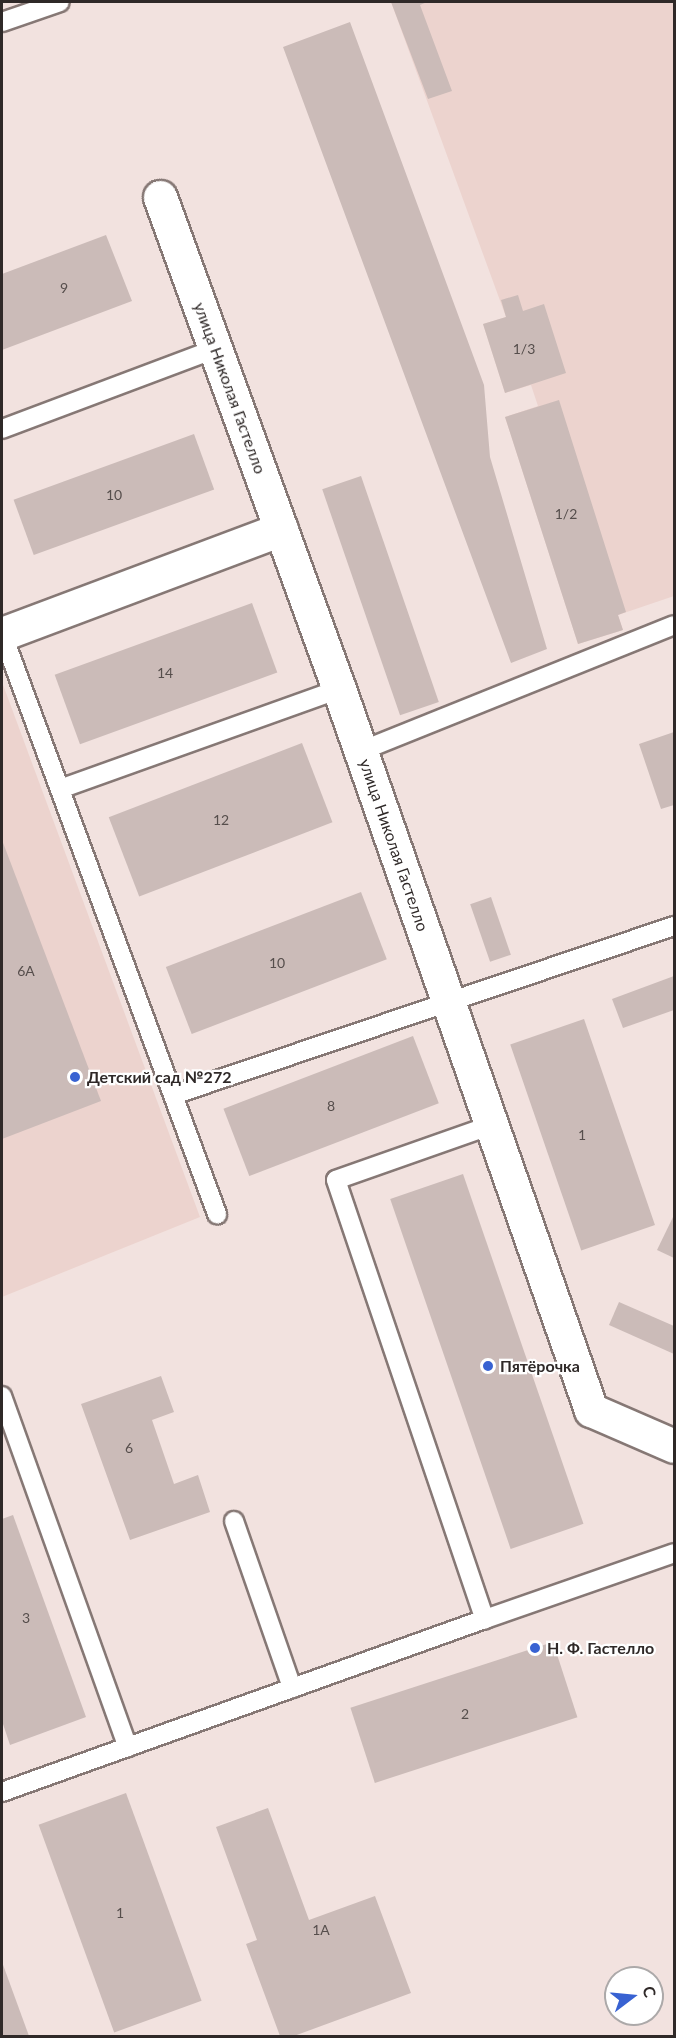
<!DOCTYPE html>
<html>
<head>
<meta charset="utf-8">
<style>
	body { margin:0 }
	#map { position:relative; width:676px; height:2038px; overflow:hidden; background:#f2e2df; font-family:Lato,sans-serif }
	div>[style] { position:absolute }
	.built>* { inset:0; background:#ecd3ce }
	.building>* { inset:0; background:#cbbbb8; transform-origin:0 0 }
	.roads { filter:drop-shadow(2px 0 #867875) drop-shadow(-2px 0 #867875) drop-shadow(0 2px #867875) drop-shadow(0 -2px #867875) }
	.service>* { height:18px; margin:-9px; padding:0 9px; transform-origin:9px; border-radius:9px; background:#fff }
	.minor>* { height:33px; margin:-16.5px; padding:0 16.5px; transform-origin:16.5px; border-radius:16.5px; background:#fff }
	.dots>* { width:16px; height:16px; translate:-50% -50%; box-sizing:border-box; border:3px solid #fff; border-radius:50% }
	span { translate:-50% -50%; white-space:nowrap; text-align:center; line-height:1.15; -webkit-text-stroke:4.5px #fff; paint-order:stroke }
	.number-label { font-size:14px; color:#564e4c }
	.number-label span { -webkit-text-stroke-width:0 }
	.street-label { font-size:16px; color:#2f2928 }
	.poi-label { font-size:16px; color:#2f2928; font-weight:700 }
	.left { translate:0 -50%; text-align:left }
	.frame { position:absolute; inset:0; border:3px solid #2f2928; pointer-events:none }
	.north { position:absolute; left:604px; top:1966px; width:60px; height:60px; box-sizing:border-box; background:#fff; border:2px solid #aca9a9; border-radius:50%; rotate:74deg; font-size:16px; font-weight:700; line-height:24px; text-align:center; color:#2f2928 }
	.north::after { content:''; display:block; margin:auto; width:21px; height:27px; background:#3862d2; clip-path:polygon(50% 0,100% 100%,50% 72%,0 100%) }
</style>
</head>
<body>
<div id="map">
	<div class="built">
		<i style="clip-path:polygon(391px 2px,674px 2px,674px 596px,618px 615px,623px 630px,578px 644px,505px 417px,538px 406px,531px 385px,505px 393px,483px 324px,506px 317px)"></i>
		<i style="clip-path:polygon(2px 682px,200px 1217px,2px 1297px)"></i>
	</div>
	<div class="building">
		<i style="clip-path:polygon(391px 2px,427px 2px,420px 5px,452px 91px,428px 99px)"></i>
		<i style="clip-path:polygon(350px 22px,484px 385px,490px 457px,547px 649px,511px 663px,283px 47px)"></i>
		<i style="clip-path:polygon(106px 235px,132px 301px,2px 350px,2px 274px)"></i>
		<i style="clip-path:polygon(518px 295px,523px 311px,544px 304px,566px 373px,505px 393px,483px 324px,506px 317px,501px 300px)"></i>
		<i style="clip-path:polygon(559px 400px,626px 612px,618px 615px,623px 630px,578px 644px,505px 417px)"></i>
		<i style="left:194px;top:434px;width:59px;height:192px;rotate:70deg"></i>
		<i style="left:361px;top:476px;width:239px;height:41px;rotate:71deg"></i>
		<i style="left:252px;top:603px;width:74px;height:210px;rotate:70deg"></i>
		<i style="clip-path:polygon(674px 732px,674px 805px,661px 809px,639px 744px)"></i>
		<i style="left:302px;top:743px;width:85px;height:207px;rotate:69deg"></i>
		<i style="clip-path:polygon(2px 840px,101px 1101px,2px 1139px)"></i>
		<i style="left:361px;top:892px;width:72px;height:209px;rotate:69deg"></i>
		<i style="left:491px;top:897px;width:61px;height:22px;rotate:71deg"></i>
		<i style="clip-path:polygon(674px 976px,674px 1010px,623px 1028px,612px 999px)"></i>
		<i style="left:584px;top:1019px;width:218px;height:78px;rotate:71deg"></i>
		<i style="left:413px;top:1036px;width:72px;height:203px;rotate:69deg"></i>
		<i style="left:463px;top:1174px;width:370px;height:77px;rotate:71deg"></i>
		<i style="clip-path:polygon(674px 1215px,674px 1258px,657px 1250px)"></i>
		<i style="clip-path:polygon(619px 1302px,674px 1326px,674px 1354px,609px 1325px)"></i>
		<i style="clip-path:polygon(161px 1376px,174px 1412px,152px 1420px,174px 1484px,198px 1475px,210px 1512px,130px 1540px,81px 1404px)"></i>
		<i style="clip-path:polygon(13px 1515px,86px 1717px,10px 1745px,2px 1721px,2px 1519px)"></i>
		<i style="left:553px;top:1642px;width:79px;height:213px;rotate:72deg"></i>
		<i style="left:126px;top:1793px;width:221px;height:93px;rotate:70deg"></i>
		<i style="clip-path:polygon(268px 1808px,309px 1920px,375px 1896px,411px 1993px,294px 2036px,280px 2036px,246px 1944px,257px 1940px,216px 1827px)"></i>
		<i style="clip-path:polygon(2px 1962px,29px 2036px,2px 2036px)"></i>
	</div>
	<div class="roads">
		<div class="service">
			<i style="left:2px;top:22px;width:61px;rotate:-19deg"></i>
			<i style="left:2px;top:429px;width:228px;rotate:-20.6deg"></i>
			<i style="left:2px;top:633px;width:620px;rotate:69.69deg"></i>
			<i style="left:361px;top:751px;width:337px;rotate:-21.9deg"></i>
			<i style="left:60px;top:789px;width:296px;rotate:-19.7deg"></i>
			<i style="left:173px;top:1095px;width:529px;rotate:-18.64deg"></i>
			<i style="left:489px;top:1126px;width:162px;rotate:160.6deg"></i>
			<i style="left:336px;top:1180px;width:464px;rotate:71.3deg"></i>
			<i style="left:485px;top:1619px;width:200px;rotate:-19.2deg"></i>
			<i style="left:2px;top:1396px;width:373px;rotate:70.3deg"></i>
			<i style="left:234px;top:1521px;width:177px;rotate:70.8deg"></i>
			<i style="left:2px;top:1792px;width:513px;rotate:-19.71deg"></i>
		</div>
		<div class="minor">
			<i style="left:160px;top:197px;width:524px;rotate:70.01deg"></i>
			<i style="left:339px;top:689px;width:764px;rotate:70.73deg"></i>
			<i style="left:591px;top:1410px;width:90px;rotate:23.4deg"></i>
			<i style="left:2px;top:634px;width:298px;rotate:-20.6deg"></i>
		</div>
	</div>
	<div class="dots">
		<i style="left:75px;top:1077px;background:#3862d2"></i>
		<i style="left:488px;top:1366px;background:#3862d2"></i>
		<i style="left:535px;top:1648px;background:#3862d2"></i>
	</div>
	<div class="number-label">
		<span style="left:64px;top:288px">9</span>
		<span style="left:524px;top:349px">1/3</span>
		<span style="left:114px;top:495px">10</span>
		<span style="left:566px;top:514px">1/2</span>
		<span style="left:165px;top:673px">14</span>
		<span style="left:221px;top:820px">12</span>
		<span style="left:277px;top:963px">10</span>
		<span style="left:26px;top:971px">6А</span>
		<span style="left:331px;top:1106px">8</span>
		<span style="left:582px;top:1135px">1</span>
		<span style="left:129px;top:1448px">6</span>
		<span style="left:26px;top:1618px">3</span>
		<span style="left:465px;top:1714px">2</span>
		<span style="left:120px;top:1913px">1</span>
		<span style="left:321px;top:1930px">1А</span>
	</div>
	<div class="street-label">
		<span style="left:230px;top:388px;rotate:70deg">улица Николая Гастелло</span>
		<span style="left:394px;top:845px;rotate:71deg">улица Николая Гастелло</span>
	</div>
	<div class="poi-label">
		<span class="left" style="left:87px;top:1077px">Детский сад №272</span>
		<span class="left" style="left:500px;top:1366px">Пятёрочка</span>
		<span class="left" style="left:547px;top:1648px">Н. Ф. Гастелло</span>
	</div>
	<div class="frame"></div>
	<div class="north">С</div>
</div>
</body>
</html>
